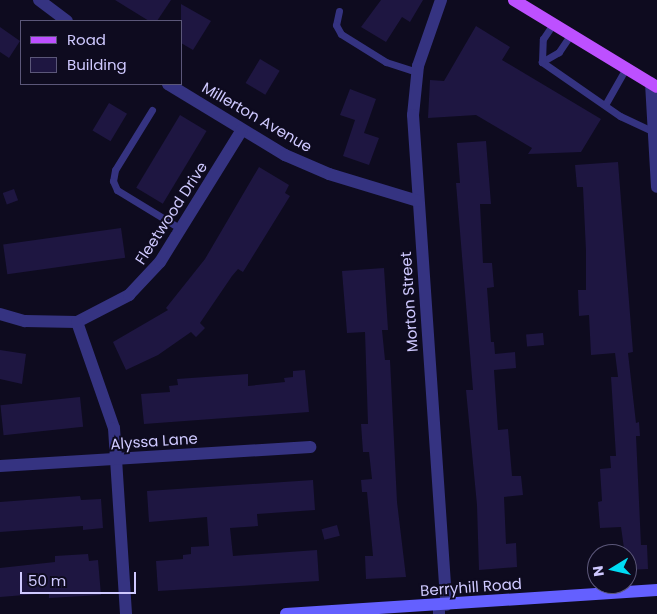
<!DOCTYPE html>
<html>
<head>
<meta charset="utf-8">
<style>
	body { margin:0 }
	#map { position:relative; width:657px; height:614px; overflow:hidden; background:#0e0b1f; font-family:Poppins,sans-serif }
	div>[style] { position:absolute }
	.building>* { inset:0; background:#1e1641; transform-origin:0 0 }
	.lane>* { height:7px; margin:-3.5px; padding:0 3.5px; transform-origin:3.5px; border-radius:3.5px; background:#353381 }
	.street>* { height:12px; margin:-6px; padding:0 6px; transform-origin:6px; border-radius:6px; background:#353381 }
	.secondary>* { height:12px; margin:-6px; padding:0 6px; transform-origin:6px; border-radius:6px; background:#6460ff }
	.primary>* { height:12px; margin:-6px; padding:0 6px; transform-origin:6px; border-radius:6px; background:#bd50ff }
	span { translate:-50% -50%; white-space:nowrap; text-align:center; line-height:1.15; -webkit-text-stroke:4px #0e0b1f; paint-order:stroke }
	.street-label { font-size:15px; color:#cfc9ff }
	.legend { position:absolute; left:20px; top:20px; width:162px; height:65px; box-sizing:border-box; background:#0e0b1f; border:1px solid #5b5779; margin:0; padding:6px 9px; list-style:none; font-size:15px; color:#cfc9ff }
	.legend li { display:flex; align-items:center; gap:10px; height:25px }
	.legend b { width:25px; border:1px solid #5b5779 }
	.north { position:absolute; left:587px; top:544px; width:50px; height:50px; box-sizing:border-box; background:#0e0b1f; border:1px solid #5b5779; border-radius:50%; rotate:261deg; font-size:14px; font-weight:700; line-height:20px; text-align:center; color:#cfc9ff }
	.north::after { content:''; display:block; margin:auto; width:18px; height:22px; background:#00dcf4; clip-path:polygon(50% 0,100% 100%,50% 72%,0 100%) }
	.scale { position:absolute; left:20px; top:572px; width:116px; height:22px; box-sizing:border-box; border:2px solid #cfc9ff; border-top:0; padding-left:6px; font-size:15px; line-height:18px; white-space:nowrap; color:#cfc9ff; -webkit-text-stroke:4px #0e0b1f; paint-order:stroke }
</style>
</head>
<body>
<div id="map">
	<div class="building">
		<i style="clip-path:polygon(115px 0,171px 0,157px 21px,149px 21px)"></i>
		<i style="clip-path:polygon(381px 0,423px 0,410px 22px,402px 17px,386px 42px,361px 27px)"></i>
		<i style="clip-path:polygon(181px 4px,211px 21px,193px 50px,181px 43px)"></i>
		<i style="clip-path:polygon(476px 26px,510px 47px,502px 60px,601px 119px,581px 152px,528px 154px,532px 148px,476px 115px,428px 118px,430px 80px,444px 81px)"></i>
		<i style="clip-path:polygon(0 27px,20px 41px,9px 58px,0 52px)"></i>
		<i style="left:260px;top:59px;width:23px;height:28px;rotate:31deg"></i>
		<i style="clip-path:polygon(350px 89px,376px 99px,364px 133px,379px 138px,369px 165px,343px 156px,355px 120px,340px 115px)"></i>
		<i style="left:109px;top:103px;width:21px;height:32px;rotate:31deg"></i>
		<i style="left:180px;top:115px;width:31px;height:85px;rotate:31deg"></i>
		<i style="clip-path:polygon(486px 141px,491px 204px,480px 204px,483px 263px,492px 263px,494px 287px,487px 288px,491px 342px,494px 342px,495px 354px,515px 352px,516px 368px,494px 370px,498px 430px,508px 429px,512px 476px,521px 476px,523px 495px,504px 497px,506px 544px,516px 543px,517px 567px,479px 570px,477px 505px,466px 390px,473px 390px,456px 183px,460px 183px,457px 143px)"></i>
		<i style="clip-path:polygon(618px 162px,633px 352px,628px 353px,636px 423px,639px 422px,640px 436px,636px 436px,641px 545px,647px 545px,648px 569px,627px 570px,621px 527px,600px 528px,598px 502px,602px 501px,600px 469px,611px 468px,610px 456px,616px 456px,611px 377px,618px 377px,615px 353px,591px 355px,589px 315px,579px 316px,578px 290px,586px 290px,586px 251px,583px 187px,577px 187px,575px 165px)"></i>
		<i style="clip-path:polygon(259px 167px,289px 185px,285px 193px,290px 196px,243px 272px,238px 269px,232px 276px,200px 323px,205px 328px,196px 337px,191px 332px,158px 355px,126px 370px,113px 342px,168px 310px,166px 308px,205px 259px)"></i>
		<i style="left:14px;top:189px;width:12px;height:12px;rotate:70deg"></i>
		<i style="left:121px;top:228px;width:30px;height:119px;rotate:82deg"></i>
		<i style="clip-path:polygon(384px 268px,388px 330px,382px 330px,385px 360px,390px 360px,397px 502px,406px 577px,366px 579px,365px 556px,373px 556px,367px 492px,362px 492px,361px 480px,372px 479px,369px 452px,363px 452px,361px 424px,368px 424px,365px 332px,347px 333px,342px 271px)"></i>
		<i style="left:543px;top:333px;width:12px;height:17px;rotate:85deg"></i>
		<i style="clip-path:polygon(0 350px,26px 354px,22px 384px,0 379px)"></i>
		<i style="clip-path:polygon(305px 370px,309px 412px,144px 424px,141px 394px,170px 392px,169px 386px,178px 385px,177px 379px,248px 374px,248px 386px,285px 382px,284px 378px,293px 377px,293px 371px)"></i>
		<i style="left:80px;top:397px;width:30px;height:80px;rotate:84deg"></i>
		<i style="clip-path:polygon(313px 480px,315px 510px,257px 514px,258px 526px,230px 528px,233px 556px,317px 550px,319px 581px,158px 591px,156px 561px,183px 559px,183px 555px,191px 554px,191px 547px,209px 546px,207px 517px,149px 522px,147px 491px)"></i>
		<i style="clip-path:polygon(80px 496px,81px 500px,101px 499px,103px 528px,83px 530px,83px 526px,0 532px,0 502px)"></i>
		<i style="left:337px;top:525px;width:11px;height:16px;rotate:75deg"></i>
		<i style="clip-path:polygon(88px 554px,89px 561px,98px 560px,101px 595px,49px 598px,49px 593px,0 597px,0 568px,55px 562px,55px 556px)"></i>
	</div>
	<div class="lane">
		<i style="left:339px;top:11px;width:14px;rotate:102deg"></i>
		<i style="left:336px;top:25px;width:10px;rotate:61deg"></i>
		<i style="left:341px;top:34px;width:53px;rotate:31.9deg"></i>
		<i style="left:386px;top:62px;width:33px;rotate:18deg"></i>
		<i style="left:571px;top:34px;width:22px;rotate:124deg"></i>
		<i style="left:559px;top:52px;width:20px;rotate:150deg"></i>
		<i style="left:542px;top:62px;width:95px;rotate:34.7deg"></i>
		<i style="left:620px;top:116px;width:38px;rotate:25deg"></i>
		<i style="left:542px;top:62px;width:23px;rotate:-88deg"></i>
		<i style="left:543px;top:39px;width:18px;rotate:-56deg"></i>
		<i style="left:605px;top:105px;width:43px;rotate:-60.4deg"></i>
		<i style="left:152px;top:110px;width:70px;rotate:121.7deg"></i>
		<i style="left:115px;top:170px;width:11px;rotate:100deg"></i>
		<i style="left:113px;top:181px;width:10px;rotate:66deg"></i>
		<i style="left:117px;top:190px;width:75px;rotate:31.4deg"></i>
	</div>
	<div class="street">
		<i style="left:39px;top:0;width:35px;rotate:37deg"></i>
		<i style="left:441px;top:0;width:70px;rotate:109.2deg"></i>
		<i style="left:418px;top:66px;width:49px;rotate:95.8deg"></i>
		<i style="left:413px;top:115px;width:491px;rotate:86.1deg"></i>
		<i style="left:651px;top:83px;width:104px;rotate:86.7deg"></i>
		<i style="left:168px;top:84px;width:137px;rotate:31.3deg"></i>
		<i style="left:285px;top:155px;width:48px;rotate:23.4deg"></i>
		<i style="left:329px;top:174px;width:93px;rotate:16.9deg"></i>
		<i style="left:0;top:314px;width:26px;rotate:16deg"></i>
		<i style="left:25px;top:321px;width:52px;rotate:1.1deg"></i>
		<i style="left:77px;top:322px;width:59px;rotate:-27.4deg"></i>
		<i style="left:129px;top:295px;width:45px;rotate:-46.8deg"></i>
		<i style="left:160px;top:262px;width:155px;rotate:-58.2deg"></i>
		<i style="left:77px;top:322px;width:112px;rotate:70.8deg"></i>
		<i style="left:114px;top:428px;width:186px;rotate:86.3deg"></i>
		<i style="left:0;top:466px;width:311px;rotate:-3.5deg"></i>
		<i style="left:439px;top:606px;width:8px;rotate:90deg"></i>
	</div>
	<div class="secondary">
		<i style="left:286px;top:614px;width:372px;rotate:-3.7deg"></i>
	</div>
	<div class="primary">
		<i style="left:514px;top:0;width:167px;rotate:31.3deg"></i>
	</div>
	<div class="street-label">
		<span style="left:257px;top:117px;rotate:30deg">Millerton Avenue</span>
		<span style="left:171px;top:213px;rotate:-57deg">Fleetwood Drive</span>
		<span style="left:409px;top:302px;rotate:-94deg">Morton Street</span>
		<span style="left:154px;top:441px;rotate:-4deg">Alyssa Lane</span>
		<span style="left:471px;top:587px;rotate:-4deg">Berryhill Road</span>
	</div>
	<ul class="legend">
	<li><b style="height:6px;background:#bd50ff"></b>Road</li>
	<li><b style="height:14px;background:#1e1641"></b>Building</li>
	</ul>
	<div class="north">N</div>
	<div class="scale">50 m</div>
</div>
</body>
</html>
